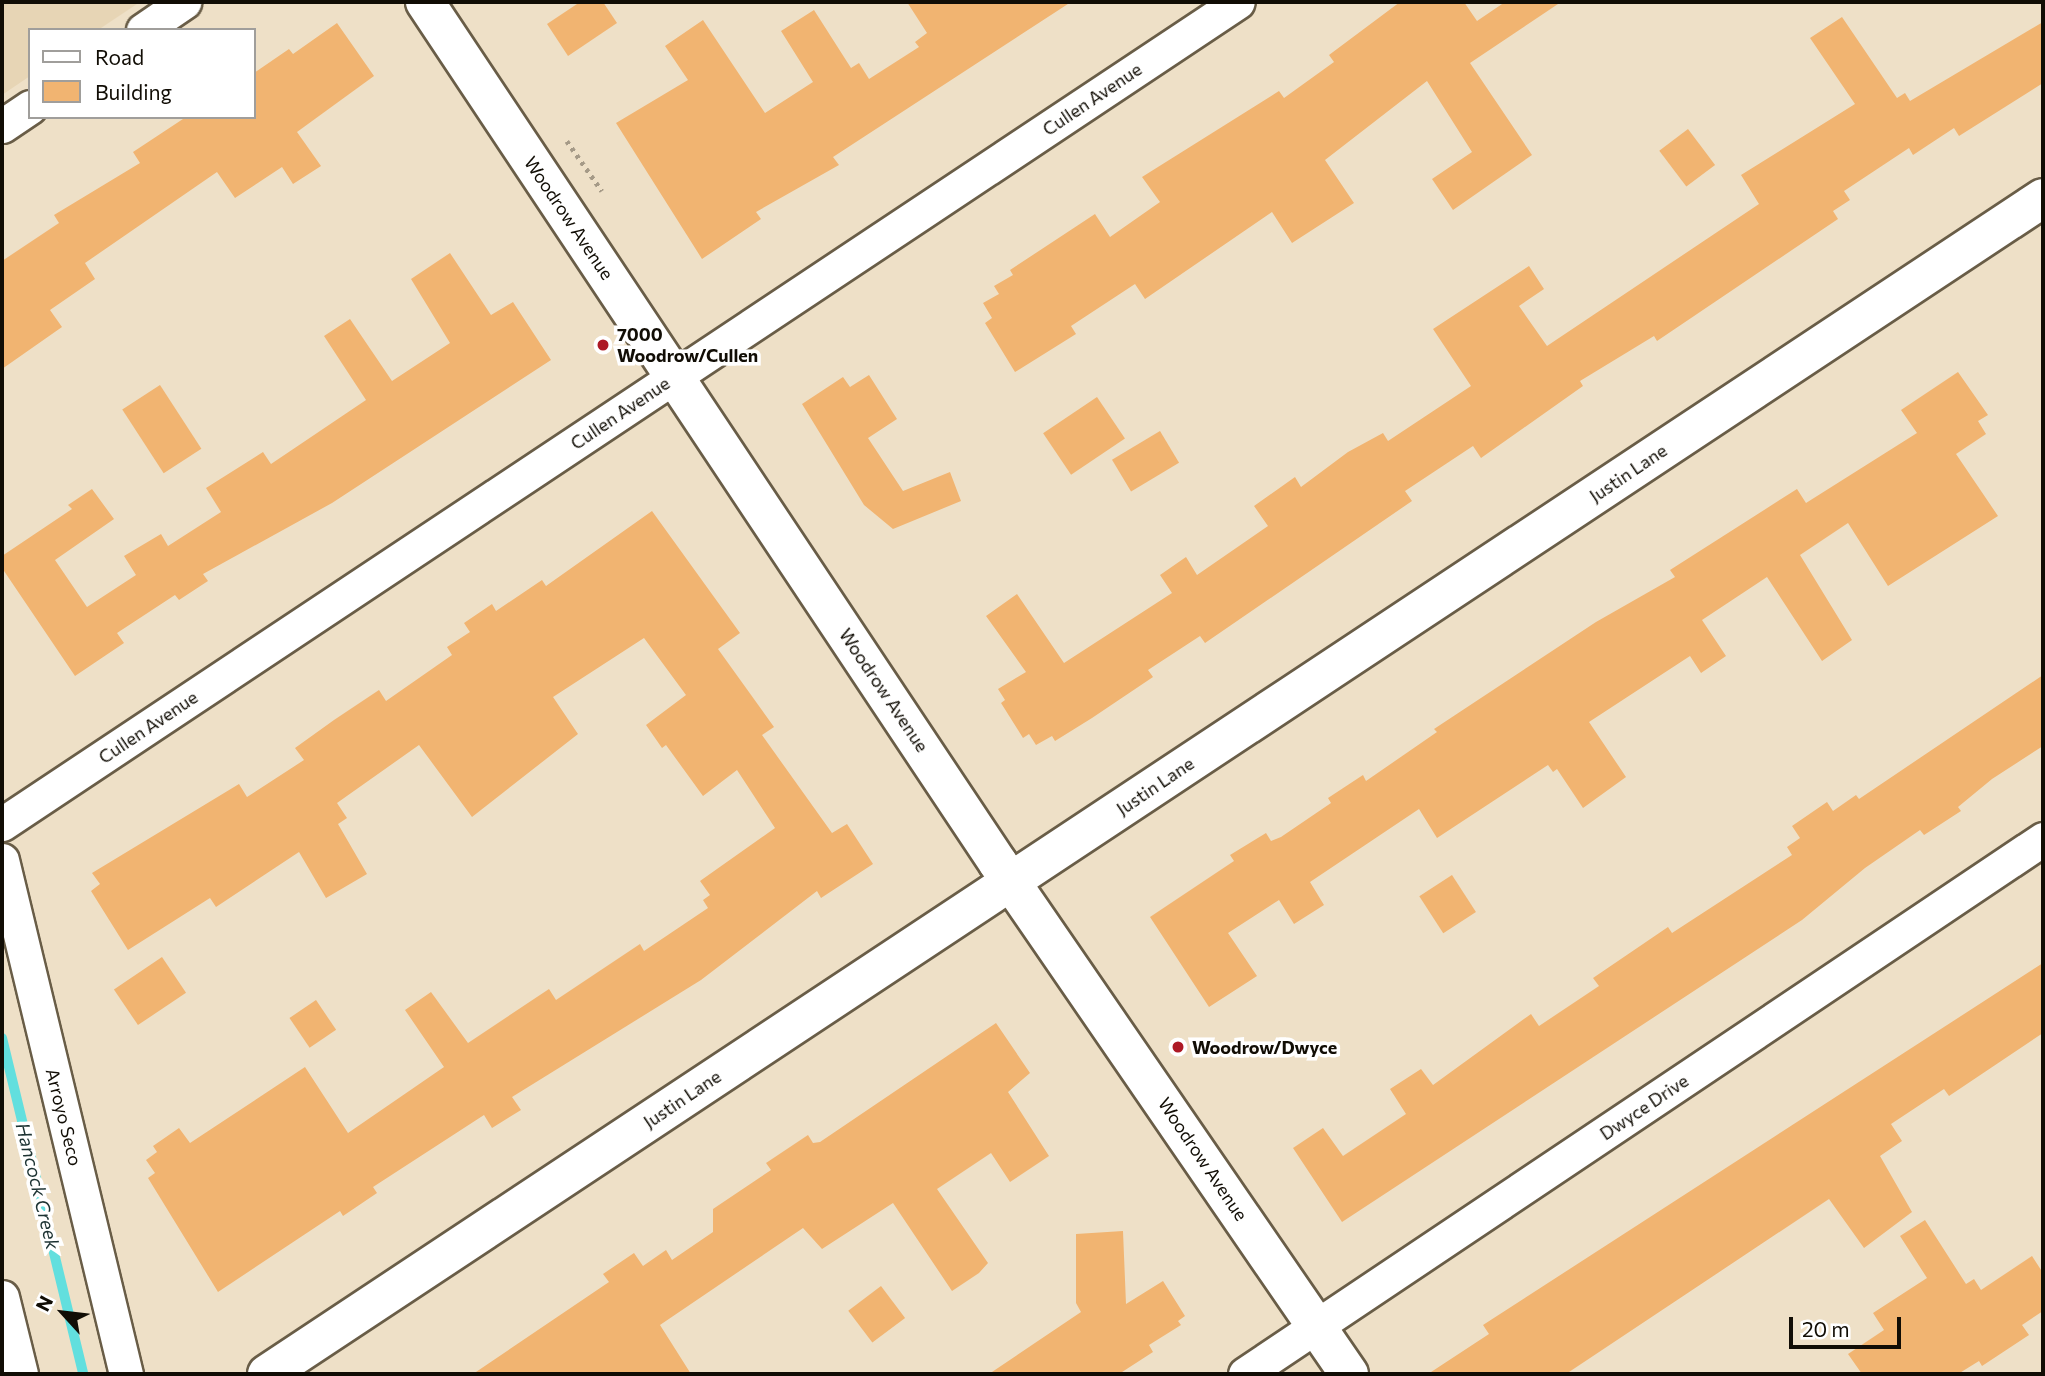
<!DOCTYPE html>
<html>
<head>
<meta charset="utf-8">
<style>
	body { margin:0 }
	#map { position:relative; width:2045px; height:1376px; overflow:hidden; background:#eee0c7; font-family:Commissioner,sans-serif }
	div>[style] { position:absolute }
	.built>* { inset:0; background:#e7d5b5 }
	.stream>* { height:10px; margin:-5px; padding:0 5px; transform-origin:5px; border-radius:5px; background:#62dfde }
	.building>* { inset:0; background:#f1b471; transform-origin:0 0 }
	.path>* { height:4.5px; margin-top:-2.25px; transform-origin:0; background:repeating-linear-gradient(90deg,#a59a87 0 3.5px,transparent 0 8.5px) }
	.roads { filter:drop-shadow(2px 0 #695d47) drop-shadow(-2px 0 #695d47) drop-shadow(0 2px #695d47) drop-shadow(0 -2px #695d47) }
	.minor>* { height:33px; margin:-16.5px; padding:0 16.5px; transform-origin:16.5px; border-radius:16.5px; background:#fff }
	.tertiary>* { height:38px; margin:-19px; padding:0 19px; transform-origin:19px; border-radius:19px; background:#fff }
	.dots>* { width:19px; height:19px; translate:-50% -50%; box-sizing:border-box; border:4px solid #fff; border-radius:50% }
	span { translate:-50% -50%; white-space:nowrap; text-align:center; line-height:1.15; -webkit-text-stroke:7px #fff; paint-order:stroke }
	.street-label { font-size:18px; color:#110d05 }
	.poi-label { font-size:18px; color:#110d05; font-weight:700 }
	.left { translate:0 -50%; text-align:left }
	.water-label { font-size:19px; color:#1c3232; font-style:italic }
	.frame { position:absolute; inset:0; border:4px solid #110d05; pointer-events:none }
	.legend { position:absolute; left:28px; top:28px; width:228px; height:91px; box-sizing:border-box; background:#fff; border:2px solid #a09e9b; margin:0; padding:9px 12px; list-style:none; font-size:21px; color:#110d05 }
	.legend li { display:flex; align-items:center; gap:14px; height:35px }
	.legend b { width:35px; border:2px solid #a09e9b }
	.north { position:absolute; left:28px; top:1278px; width:70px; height:70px; -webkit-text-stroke:5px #fff; paint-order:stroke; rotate:297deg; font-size:19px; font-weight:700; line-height:28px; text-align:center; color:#110d05 }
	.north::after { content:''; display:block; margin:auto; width:24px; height:32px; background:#110d05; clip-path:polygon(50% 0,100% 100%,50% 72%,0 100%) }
	.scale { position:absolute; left:1789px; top:1317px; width:112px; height:32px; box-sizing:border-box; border:4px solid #110d05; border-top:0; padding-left:9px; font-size:21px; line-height:24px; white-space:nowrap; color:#110d05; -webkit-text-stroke:5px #fff; paint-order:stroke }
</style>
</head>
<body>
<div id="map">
	<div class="built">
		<i style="clip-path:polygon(2px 2px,140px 2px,98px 30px,30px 30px,30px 76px,2px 95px)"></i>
	</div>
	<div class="stream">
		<i style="left:2px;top:1038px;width:346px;rotate:76.4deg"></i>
	</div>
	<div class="building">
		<i style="clip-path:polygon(580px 2px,603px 2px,617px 23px,568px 56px,547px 24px)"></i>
		<i style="clip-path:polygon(907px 2px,1071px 2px,833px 157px,839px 165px,756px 212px,761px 219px,702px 259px,616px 123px,688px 80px,665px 46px,703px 20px,765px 113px,813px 82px,781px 31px,814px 10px,851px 68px,859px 63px,869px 79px,919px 47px,915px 42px,927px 33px)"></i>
		<i style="clip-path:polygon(1400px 2px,1464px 2px,1477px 21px,1505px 2px,1561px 2px,1470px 63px,1532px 155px,1453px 210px,1432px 179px,1472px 152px,1427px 81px,1325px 160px,1354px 203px,1292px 243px,1272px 212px,1145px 299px,1135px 284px,1071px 326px,1076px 334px,1015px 372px,985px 323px,992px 318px,983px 303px,999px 294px,994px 286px,1013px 275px,1010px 270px,1095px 214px,1110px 237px,1160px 202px,1142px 177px,1279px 91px,1284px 98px,1334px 62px,1329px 55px)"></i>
		<i style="clip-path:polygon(1842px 17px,1897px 98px,1905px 93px,1910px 101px,2043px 22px,2043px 83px,1959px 136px,1954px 128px,1913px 155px,1909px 148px,1844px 191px,1850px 200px,1833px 211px,1838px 219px,1657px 341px,1654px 336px,1580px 381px,1583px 386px,1481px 458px,1473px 446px,1405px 491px,1412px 501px,1205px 643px,1200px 636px,1148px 670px,1153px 677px,1092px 718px,1055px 741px,1052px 736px,1036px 745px,1029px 734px,1023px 738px,1001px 703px,1005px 700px,998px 689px,1026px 672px,986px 616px,1017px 594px,1064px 663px,1172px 593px,1160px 575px,1186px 557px,1197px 575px,1268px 526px,1254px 506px,1295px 477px,1301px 487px,1348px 452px,1383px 433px,1388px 441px,1471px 386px,1433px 329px,1529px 266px,1544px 289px,1519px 306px,1547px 346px,1759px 204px,1741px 175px,1855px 104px,1810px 38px)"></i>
		<i style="clip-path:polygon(337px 23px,374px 76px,297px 132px,321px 166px,293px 184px,282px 167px,235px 198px,217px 172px,85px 263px,95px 279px,50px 310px,62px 327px,2px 369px,2px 261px,59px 223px,54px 215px,140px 163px,133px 152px,186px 117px,254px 117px,254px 73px,289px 49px,293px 54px)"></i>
		<i style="left:1688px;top:129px;width:45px;height:36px;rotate:53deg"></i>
		<i style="clip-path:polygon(450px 253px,491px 315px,513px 302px,551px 360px,332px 503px,203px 574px,208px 581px,179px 600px,175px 595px,117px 633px,124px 643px,75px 676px,2px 568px,2px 556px,72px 509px,68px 505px,92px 489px,114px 519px,55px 560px,87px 607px,136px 575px,124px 556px,161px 534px,168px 546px,221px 512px,206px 488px,263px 452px,271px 464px,366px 400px,324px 336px,350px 319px,392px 381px,450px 343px,411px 279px)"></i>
		<i style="clip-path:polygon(1958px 372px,1988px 415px,1978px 421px,1986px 434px,1956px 454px,1998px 516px,1888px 586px,1848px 523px,1800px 555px,1852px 640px,1822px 661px,1767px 577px,1702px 620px,1726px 656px,1701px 673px,1690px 656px,1589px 722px,1626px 777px,1583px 808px,1557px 769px,1553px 772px,1548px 765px,1437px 838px,1419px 809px,1310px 882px,1324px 905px,1294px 924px,1279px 900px,1228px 933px,1257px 976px,1209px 1007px,1150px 917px,1234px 861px,1230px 855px,1266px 833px,1271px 841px,1281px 837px,1331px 803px,1328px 798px,1363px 775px,1366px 781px,1437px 732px,1434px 729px,1596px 622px,1675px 577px,1670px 570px,1797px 489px,1806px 503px,1917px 433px,1901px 410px)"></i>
		<i style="clip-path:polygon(869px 375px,897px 419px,868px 438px,903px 491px,950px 472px,961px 501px,893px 529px,864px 505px,802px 404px,843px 377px,850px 387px)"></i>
		<i style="left:160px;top:385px;width:76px;height:45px;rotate:57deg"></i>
		<i style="left:1097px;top:397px;width:50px;height:65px;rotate:56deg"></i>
		<i style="left:1160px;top:431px;width:37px;height:56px;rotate:59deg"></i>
		<i style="clip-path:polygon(652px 511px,740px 633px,718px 649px,774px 727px,762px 735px,832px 833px,847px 824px,873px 864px,821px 898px,817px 891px,701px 980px,512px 1097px,521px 1110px,492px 1128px,484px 1115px,373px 1187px,377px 1193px,343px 1216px,340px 1211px,218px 1292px,148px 1178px,155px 1173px,146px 1160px,157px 1152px,153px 1146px,179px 1128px,190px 1143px,305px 1067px,348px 1133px,444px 1067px,405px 1010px,431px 992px,468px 1043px,549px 989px,556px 1000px,640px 944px,644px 951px,708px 908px,703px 900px,710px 895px,700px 881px,775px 828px,737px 770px,703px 796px,666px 745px,662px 748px,646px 725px,686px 695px,644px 638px,553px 697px,578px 734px,472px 817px,419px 745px,337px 803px,347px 818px,338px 824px,367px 874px,326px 898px,299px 852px,216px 907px,210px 898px,128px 950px,91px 891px,100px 884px,92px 873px,239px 784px,247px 797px,304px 760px,295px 748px,334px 720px,379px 690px,386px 701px,452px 655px,447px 647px,470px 632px,464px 623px,492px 604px,496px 611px,542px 580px,546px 586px)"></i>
		<i style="clip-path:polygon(2043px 675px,2043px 746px,1992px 779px,1958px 807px,1961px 811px,1924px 835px,1920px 830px,1865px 868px,1802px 920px,1342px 1222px,1293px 1148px,1323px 1128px,1343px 1156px,1406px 1114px,1390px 1089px,1421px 1069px,1433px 1085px,1531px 1014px,1539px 1026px,1599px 986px,1593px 978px,1668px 927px,1672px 933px,1792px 855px,1787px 847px,1800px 838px,1792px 826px,1827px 802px,1833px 811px,1856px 795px,1859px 799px)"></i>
		<i style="left:1452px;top:875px;width:44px;height:39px;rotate:57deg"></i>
		<i style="left:162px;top:957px;width:43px;height:58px;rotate:56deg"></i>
		<i style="clip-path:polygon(2043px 963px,2043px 1033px,1949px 1096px,1944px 1089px,1891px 1124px,1902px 1141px,1880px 1156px,1912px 1212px,1864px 1248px,1829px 1199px,1566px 1374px,1428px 1374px,1489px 1334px,1483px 1325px)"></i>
		<i style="left:316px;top:1000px;width:36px;height:32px;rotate:56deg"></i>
		<i style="clip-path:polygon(996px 1023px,1030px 1073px,1008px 1092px,1049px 1156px,1010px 1182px,991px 1153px,937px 1189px,988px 1263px,979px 1273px,952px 1291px,893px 1203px,822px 1249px,803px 1228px,660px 1325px,691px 1374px,473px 1374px,609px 1282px,603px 1274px,634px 1253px,643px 1266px,666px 1250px,672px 1260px,713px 1232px,713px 1209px,771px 1170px,766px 1163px,808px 1135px,813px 1143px,820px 1142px)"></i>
		<i style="clip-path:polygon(1925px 1220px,1966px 1284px,1974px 1279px,1981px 1290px,2032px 1256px,2043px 1273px,2043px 1311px,2022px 1325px,2029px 1335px,1982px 1366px,1979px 1361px,1958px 1374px,1862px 1374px,1848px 1354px,1884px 1330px,1873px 1313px,1927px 1278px,1900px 1236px)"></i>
		<i style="clip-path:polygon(1123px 1231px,1126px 1304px,1163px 1281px,1185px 1316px,1178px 1321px,1181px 1325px,1149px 1345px,1153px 1352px,1119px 1374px,989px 1374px,1081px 1312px,1076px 1303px,1076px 1234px)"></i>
		<i style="left:881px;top:1286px;width:40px;height:41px;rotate:53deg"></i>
	</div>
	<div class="path">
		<i style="left:567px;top:141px;width:61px;rotate:55deg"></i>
	</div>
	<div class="roads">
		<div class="minor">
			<i style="left:143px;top:30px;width:50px;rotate:-34.3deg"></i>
			<i style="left:2px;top:126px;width:34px;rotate:-34deg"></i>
			<i style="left:2px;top:824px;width:1484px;rotate:-33.63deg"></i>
			<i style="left:2px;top:860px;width:529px;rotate:76.44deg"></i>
			<i style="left:2px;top:1297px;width:79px;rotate:76.1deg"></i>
			<i style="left:1245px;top:1374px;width:961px;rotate:-33.84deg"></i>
		</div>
		<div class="tertiary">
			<i style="left:425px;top:2px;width:1034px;rotate:56.36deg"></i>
			<i style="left:998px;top:863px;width:620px;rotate:55.52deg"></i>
			<i style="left:267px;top:1374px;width:2130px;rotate:-33.51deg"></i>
		</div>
	</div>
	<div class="dots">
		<i style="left:603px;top:345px;background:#ad1925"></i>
		<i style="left:1178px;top:1047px;background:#ad1925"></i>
	</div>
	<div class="street-label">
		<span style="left:1092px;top:99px;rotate:-34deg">Cullen Avenue</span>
		<span style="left:569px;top:218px;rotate:56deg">Woodrow Avenue</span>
		<span style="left:620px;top:413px;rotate:-34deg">Cullen Avenue</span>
		<span style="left:1628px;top:473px;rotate:-34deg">Justin Lane</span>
		<span style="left:884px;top:690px;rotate:56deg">Woodrow Avenue</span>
		<span style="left:148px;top:727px;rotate:-34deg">Cullen Avenue</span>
		<span style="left:1155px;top:786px;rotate:-34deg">Justin Lane</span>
		<span style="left:682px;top:1099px;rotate:-34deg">Justin Lane</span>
		<span style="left:1644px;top:1107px;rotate:-34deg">Dwyce Drive</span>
		<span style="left:64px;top:1117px;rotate:76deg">Arroyo Seco</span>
		<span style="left:1203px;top:1159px;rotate:56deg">Woodrow Avenue</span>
	</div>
	<div class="poi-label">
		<span class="left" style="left:617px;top:345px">7000<br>Woodrow/Cullen</span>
		<span class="left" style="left:1192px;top:1047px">Woodrow/Dwyce</span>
	</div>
	<div class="water-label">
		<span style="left:38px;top:1186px;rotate:76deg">Hancock Creek</span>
	</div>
	<div class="frame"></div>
	<ul class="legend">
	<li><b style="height:9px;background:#fff"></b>Road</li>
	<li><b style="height:19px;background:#f1b471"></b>Building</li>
	</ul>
	<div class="north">N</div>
	<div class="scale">20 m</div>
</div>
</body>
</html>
